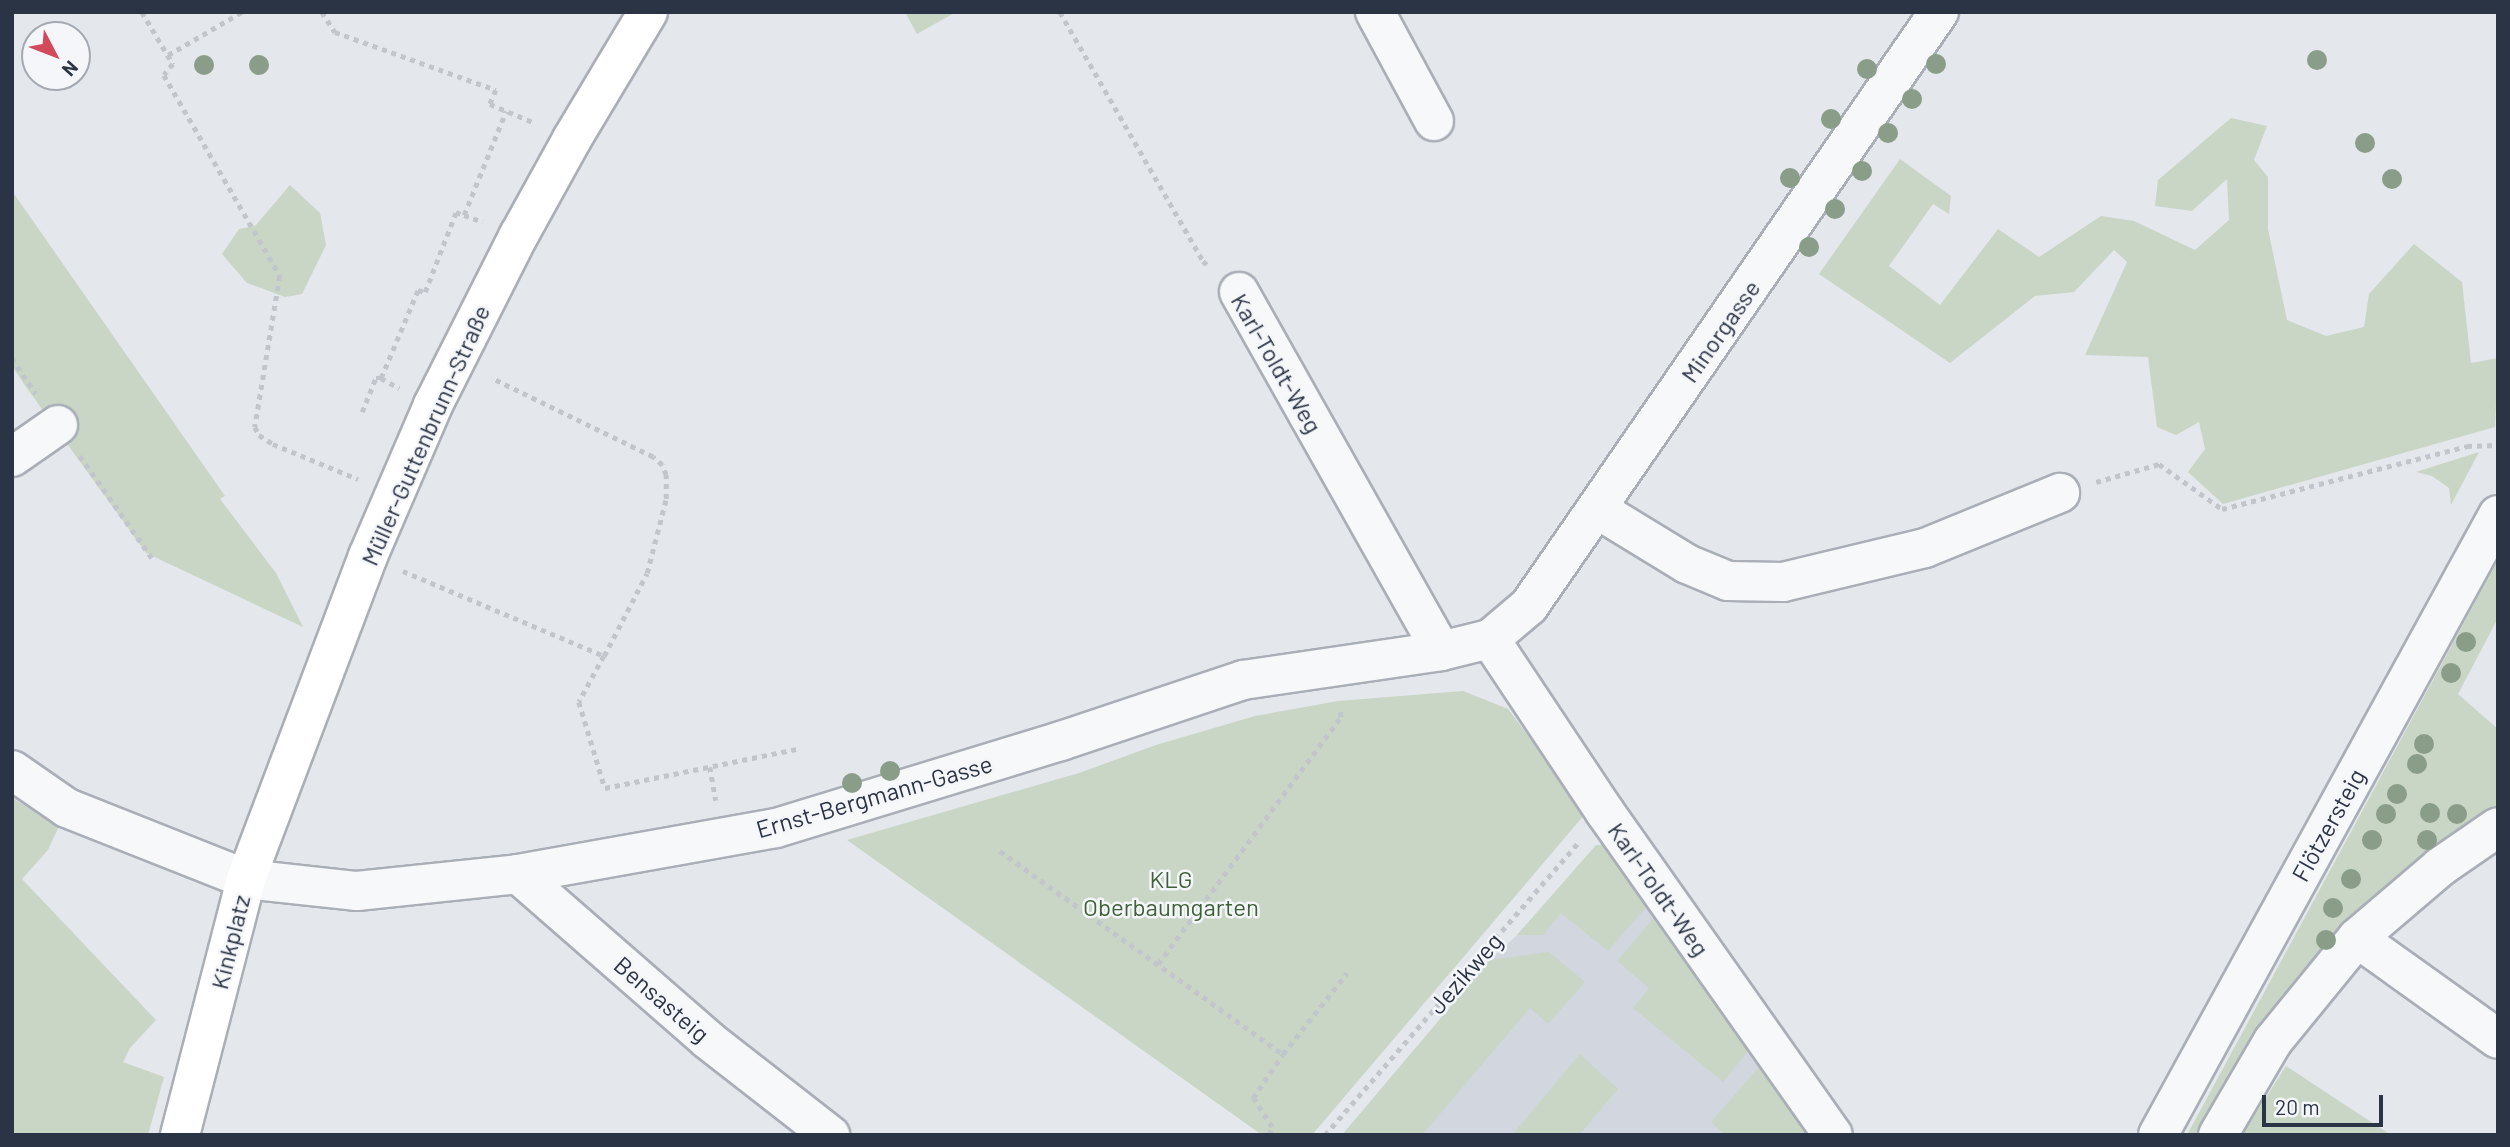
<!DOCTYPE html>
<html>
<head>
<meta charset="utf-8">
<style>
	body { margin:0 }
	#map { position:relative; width:2510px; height:1147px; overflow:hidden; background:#e4e7ec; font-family:Barlow,sans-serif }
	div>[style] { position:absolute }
	.built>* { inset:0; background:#d2d6de }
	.green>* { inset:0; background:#c9d6c5 }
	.path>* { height:4.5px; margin-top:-2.25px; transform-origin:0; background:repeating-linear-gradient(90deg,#c2c5cb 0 5px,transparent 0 10px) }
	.roads { filter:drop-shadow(2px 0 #a9aeb7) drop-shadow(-2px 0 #a9aeb7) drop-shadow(0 2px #a9aeb7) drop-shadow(0 -2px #a9aeb7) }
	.minor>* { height:38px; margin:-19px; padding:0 19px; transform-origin:19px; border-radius:19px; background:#f7f8fa }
	.major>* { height:38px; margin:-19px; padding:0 19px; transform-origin:19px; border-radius:19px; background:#fff }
	.trees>* { width:20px; height:20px; margin:-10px; border-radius:50%; background:#899d89 }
	span { translate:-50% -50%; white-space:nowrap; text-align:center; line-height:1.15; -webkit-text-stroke:5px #f4f6f9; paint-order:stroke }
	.street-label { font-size:24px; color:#2b3445 }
	.park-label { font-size:24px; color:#3f6138 }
	.frame { position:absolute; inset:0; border:14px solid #2b3445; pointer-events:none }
	.north { position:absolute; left:21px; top:21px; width:70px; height:70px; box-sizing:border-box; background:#f4f6f9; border:2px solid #a4a8b1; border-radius:50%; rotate:132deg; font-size:19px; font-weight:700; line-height:28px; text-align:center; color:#2b3445 }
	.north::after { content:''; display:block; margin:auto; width:24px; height:32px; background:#d1495b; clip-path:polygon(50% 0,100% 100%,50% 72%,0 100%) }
	.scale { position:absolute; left:2262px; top:1095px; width:121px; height:32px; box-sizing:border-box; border:4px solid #2b3445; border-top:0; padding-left:9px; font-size:21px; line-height:24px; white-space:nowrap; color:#2b3445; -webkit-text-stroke:5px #f4f6f9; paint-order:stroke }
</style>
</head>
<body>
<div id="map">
	<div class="built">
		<i style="clip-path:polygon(1597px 845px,1615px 845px,1817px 1135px,1342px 1135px,1490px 960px,1517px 935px)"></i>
	</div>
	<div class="green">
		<i style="clip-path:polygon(905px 12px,956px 12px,917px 34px)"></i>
		<i style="clip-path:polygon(2231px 118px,2267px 126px,2254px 160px,2268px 177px,2268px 229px,2287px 320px,2326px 336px,2364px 327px,2369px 294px,2414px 244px,2462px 282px,2471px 363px,2498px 358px,2495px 427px,2223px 504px,2188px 472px,2205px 449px,2199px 422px,2176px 435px,2157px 427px,2148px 357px,2085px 355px,2127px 262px,2114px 250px,2074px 292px,2035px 296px,1950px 363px,1819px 274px,1900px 159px,1951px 196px,1949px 214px,1933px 204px,1889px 266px,1940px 305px,1998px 229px,2039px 257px,2101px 216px,2134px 221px,2195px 250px,2229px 220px,2227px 179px,2192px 211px,2155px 206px,2158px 180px)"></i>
		<i style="clip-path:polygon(290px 185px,320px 213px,326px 245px,302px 294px,285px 297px,247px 283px,222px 254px,239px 229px,255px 226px)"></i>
		<i style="clip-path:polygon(12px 191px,225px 496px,220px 499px,276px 573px,303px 627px,146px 553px,26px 387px,12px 366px)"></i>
		<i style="clip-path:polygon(2479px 452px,2451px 505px,2449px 488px,2432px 476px,2416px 472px)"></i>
		<i style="clip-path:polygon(2498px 560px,2498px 618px,2458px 694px,2498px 729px,2498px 812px,2435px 854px,2207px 1135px,2187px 1135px)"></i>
		<i style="clip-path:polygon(1463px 691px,1508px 709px,1586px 813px,1312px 1135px,1262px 1135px,847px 840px,1079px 773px,1156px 745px,1255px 716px,1338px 701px)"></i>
		<i style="clip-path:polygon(12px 798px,59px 826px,48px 850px,22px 879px,156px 1020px,130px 1048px,123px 1062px,164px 1077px,148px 1135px,12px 1135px)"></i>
		<i style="clip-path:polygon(1596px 845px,1615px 845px,1654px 898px,1608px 951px,1561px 913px,1543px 935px,1517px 935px)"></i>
		<i style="clip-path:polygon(1661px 910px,1755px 1042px,1723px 1082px,1633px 1008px,1649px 988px,1617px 961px)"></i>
		<i style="clip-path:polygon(1549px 952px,1585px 982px,1548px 1024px,1530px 1008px,1422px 1135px,1342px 1135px,1490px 960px)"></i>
		<i style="clip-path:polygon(1580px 1054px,1618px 1089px,1579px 1135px,1512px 1135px)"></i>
		<i style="clip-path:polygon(1767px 1058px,1802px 1106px,1792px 1115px,1802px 1128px,1811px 1121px,1821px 1135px,1725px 1135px,1711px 1122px)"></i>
		<i style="clip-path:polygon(2286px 1066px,2391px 1135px,2242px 1135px)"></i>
	</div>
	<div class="path">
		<i style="left:142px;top:12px;width:61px;rotate:59.2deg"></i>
		<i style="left:173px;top:64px;width:14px;rotate:129deg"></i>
		<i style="left:164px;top:75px;width:232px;rotate:60deg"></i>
		<i style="left:280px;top:276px;width:153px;rotate:99.4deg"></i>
		<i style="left:255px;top:427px;width:9px;rotate:63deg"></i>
		<i style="left:259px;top:435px;width:17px;rotate:33deg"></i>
		<i style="left:273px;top:444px;width:92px;rotate:22.4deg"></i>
		<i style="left:322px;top:12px;width:24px;rotate:57deg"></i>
		<i style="left:335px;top:32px;width:171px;rotate:19.8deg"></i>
		<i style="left:496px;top:90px;width:15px;rotate:113deg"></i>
		<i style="left:490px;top:104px;width:49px;rotate:22.9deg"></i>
		<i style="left:1060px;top:12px;width:287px;rotate:60.1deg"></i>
		<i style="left:1203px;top:261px;width:9px;rotate:41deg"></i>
		<i style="left:168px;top:55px;width:86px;rotate:-30.2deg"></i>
		<i style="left:464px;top:215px;width:20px;rotate:20deg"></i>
		<i style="left:12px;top:358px;width:43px;rotate:56.3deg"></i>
		<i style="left:381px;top:378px;width:21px;rotate:29deg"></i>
		<i style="left:362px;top:412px;width:37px;rotate:-68deg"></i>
		<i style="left:376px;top:378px;width:5px"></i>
		<i style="left:381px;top:378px;width:95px;rotate:-67.2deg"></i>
		<i style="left:418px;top:290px;width:7px;rotate:16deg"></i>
		<i style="left:425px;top:292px;width:86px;rotate:-68.8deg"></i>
		<i style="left:456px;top:212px;width:9px;rotate:21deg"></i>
		<i style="left:464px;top:215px;width:112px;rotate:-68deg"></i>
		<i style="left:80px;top:456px;width:125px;rotate:54.8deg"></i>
		<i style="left:2096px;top:482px;width:66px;rotate:-15.9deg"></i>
		<i style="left:2159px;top:464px;width:77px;rotate:35.5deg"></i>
		<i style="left:2222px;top:509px;width:253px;rotate:-14.4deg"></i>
		<i style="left:2467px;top:446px;width:31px;rotate:-2deg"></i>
		<i style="left:403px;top:571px;width:218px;rotate:22.9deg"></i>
		<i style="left:604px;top:656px;width:93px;rotate:-62.6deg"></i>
		<i style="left:647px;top:573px;width:76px;rotate:-75.6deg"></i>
		<i style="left:666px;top:499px;width:24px;rotate:-90deg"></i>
		<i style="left:666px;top:475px;width:11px;rotate:-112deg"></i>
		<i style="left:662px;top:465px;width:12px;rotate:-138deg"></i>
		<i style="left:653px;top:457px;width:180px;rotate:-154deg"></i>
		<i style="left:604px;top:656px;width:52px;rotate:118.5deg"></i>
		<i style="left:579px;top:702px;width:90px;rotate:73.2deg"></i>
		<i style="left:605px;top:788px;width:195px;rotate:-11.5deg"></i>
		<i style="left:710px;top:767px;width:34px;rotate:80deg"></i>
		<i style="left:1000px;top:851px;width:348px;rotate:35.7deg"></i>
		<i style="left:1158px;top:964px;width:307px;rotate:-53.5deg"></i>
		<i style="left:1341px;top:717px;width:10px;rotate:-101deg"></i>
		<i style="left:1269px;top:1135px;width:9px;rotate:-69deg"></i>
		<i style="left:1272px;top:1127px;width:35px;rotate:-123deg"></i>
		<i style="left:1253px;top:1098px;width:53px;rotate:-55.7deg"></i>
		<i style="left:1283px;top:1054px;width:103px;rotate:-51.7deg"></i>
		<i style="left:1325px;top:1135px;width:388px;rotate:-49.1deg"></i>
	</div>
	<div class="roads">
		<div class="minor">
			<i style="left:1375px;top:12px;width:124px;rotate:61.6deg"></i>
			<i style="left:1239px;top:292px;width:412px;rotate:60.6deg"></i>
			<i style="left:12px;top:457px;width:56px;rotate:-34.8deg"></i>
			<i style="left:1597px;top:509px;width:105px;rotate:31.4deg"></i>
			<i style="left:1687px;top:564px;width:44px;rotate:22.5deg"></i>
			<i style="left:1728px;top:581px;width:55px;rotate:1deg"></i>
			<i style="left:1783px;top:582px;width:146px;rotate:-13.5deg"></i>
			<i style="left:1925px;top:548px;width:146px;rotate:-22.2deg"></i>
			<i style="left:1490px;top:639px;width:208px;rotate:56.4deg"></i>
			<i style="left:1605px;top:812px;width:395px;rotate:54.8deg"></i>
			<i style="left:12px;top:770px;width:67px;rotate:34.6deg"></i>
			<i style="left:67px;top:808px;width:193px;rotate:21.6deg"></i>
			<i style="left:246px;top:879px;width:112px;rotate:6.2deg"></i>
			<i style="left:357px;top:891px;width:162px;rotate:-6deg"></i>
			<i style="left:518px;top:874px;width:262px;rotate:-10.1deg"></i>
			<i style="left:776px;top:828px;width:298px;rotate:-17deg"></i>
			<i style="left:1061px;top:741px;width:192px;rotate:-18.5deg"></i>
			<i style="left:1243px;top:680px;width:200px;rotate:-8.3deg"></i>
			<i style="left:1441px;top:651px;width:50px;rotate:-13.8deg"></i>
			<i style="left:1490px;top:639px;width:51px;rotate:-40.2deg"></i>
			<i style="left:1529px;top:606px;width:722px;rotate:-55.39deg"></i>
			<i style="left:518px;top:874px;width:252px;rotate:41.1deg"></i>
			<i style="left:708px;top:1040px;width:155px;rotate:37.9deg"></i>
			<i style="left:2357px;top:938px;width:173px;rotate:35.6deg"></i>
			<i style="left:2158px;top:1135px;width:707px;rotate:-61.26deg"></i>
			<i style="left:2218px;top:1135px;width:109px;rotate:-59.7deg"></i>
			<i style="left:2273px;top:1041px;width:133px;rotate:-50.8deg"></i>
			<i style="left:2357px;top:938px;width:109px;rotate:-40.5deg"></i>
			<i style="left:2440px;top:867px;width:70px;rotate:-34.6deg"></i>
		</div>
		<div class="major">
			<i style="left:180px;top:1135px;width:264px;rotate:-75.5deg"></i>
			<i style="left:246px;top:879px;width:345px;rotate:-69.3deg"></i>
			<i style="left:368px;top:556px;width:164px;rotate:-66.7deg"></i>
			<i style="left:433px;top:405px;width:191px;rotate:-63.2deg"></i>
			<i style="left:519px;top:235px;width:110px;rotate:-61.1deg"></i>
			<i style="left:572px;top:139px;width:148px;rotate:-59.1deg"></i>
		</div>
	</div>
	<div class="trees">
		<i style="left:2317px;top:60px"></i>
		<i style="left:1936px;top:64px"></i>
		<i style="left:204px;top:65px"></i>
		<i style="left:259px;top:65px"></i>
		<i style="left:1867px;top:69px"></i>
		<i style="left:1912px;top:99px"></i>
		<i style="left:1831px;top:119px"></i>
		<i style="left:1888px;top:133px"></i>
		<i style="left:2365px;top:143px"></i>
		<i style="left:1862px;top:171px"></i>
		<i style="left:1790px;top:178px"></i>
		<i style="left:2392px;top:179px"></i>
		<i style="left:1835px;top:209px"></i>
		<i style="left:1809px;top:247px"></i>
		<i style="left:2466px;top:642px"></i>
		<i style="left:2451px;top:673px"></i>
		<i style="left:2424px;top:744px"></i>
		<i style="left:2417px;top:764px"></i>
		<i style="left:890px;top:771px"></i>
		<i style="left:852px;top:783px"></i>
		<i style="left:2397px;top:794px"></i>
		<i style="left:2430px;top:813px"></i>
		<i style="left:2386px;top:814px"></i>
		<i style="left:2457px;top:814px"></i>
		<i style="left:2372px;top:840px"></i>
		<i style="left:2427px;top:840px"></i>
		<i style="left:2351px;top:879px"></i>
		<i style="left:2333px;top:908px"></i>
		<i style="left:2326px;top:940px"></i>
	</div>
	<div class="street-label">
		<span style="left:1720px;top:331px;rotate:-55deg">Minorgasse</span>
		<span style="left:1277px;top:363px;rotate:60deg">Karl-Toldt-Weg</span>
		<span style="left:425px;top:435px;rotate:-66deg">Müller-Guttenbrunn-Straße</span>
		<span style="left:874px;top:796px;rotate:-16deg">Ernst-Bergmann-Gasse</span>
		<span style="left:2328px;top:825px;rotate:-61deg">Flötzersteig</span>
		<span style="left:1659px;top:889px;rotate:55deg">Karl-Toldt-Weg</span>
		<span style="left:230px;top:942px;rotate:-76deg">Kinkplatz</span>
		<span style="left:1465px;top:973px;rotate:-49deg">Jezikweg</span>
		<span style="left:662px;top:999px;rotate:41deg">Bensasteig</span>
	</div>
	<div class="park-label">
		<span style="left:1171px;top:893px">KLG<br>Oberbaumgarten</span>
	</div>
	<div class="frame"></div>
	<div class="north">N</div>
	<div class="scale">20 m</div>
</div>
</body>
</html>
